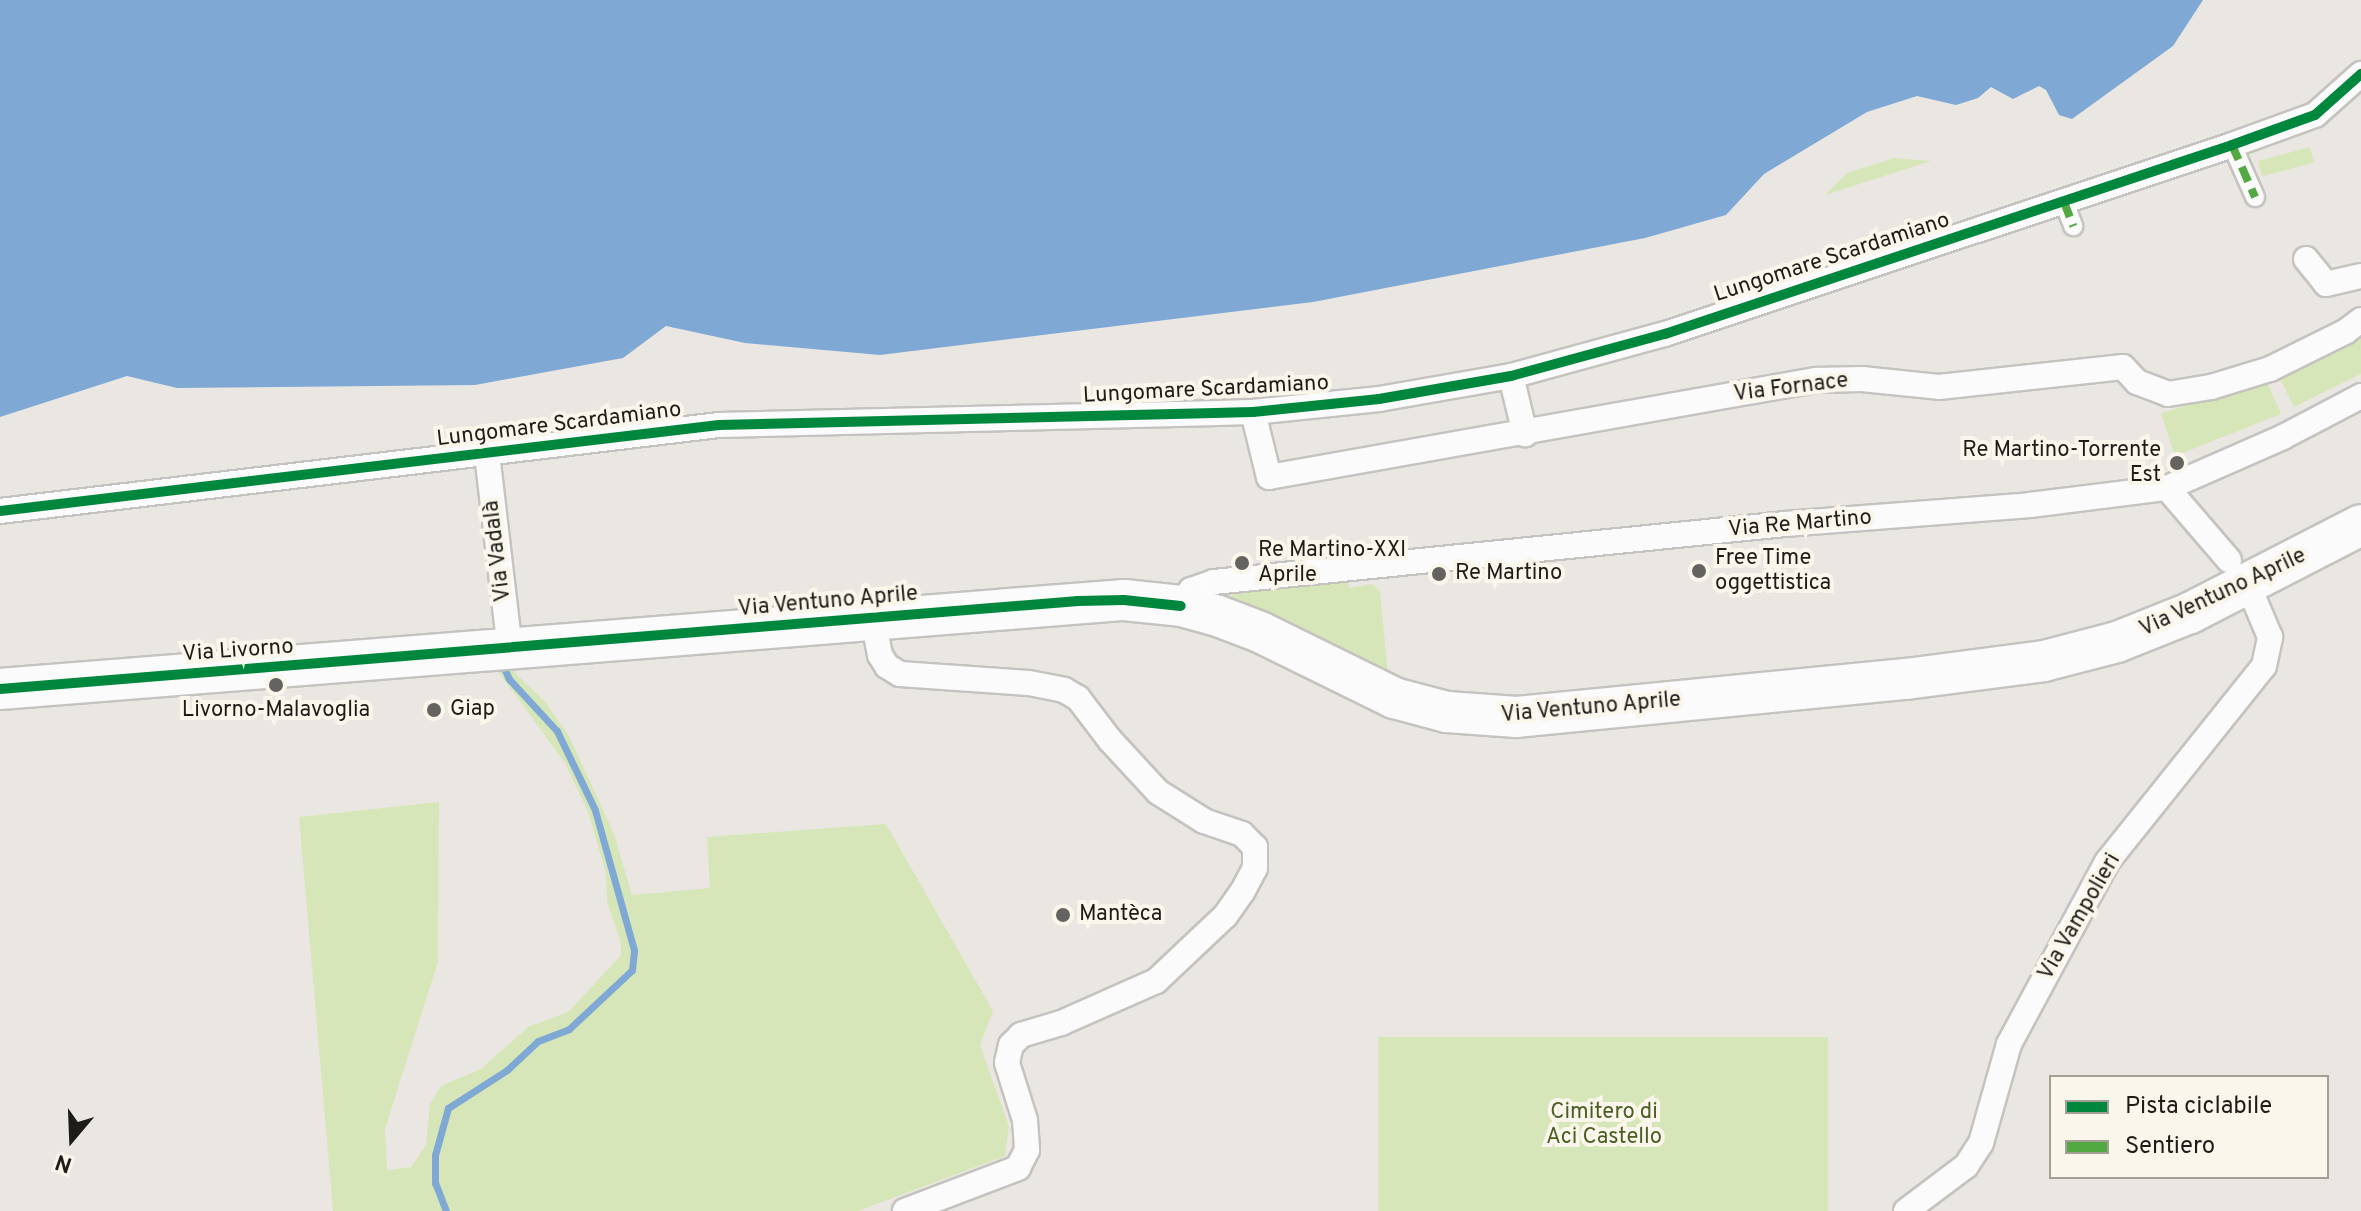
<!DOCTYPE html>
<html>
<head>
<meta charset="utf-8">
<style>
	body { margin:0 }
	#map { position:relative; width:2361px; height:1211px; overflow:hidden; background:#eae7e2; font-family:Overpass,sans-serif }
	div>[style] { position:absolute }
	.green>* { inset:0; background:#d7e6b8; transform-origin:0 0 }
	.water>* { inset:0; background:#7fa9d4 }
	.stream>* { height:7px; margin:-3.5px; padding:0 3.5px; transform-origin:3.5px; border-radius:3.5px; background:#7fa9d4 }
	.roads { filter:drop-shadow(2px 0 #c5c3bf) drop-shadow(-2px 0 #c5c3bf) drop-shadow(0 2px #c5c3bf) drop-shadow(0 -2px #c5c3bf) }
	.pedestrian>* { height:18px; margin:-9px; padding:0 9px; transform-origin:9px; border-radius:9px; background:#fcfbfb }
	.minor>* { height:24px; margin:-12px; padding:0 12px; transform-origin:12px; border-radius:12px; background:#fcfbfb }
	.primary>* { height:40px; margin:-20px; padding:0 20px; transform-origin:20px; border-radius:20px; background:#fcfbfb }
	.quiet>* { height:8px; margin-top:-4px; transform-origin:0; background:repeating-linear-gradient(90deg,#52a942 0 16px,transparent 0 24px) }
	.cycleway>* { height:10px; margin:-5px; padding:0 5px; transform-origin:5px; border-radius:5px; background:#00873e }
	.dots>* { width:22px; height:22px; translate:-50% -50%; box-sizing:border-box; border:4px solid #faf6eb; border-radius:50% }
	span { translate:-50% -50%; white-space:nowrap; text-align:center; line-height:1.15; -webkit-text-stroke:8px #faf6eb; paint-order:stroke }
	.street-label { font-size:22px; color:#1e1c19 }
	.poi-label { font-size:22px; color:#1e1c19 }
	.right { translate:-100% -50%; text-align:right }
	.left { translate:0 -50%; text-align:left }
	.park-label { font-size:22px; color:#4a5e22 }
	.legend { position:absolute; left:2049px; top:1075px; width:280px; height:104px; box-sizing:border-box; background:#faf6eb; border:2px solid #a29f97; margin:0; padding:10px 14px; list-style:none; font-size:24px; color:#1e1c19 }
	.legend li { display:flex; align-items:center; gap:16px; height:40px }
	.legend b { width:40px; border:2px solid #a29f97 }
	.north { position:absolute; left:32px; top:1099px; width:80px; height:80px; -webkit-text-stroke:6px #faf6eb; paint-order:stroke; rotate:199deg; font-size:22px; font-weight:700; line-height:32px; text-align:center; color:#1e1c19 }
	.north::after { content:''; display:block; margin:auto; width:28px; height:36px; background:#1e1c19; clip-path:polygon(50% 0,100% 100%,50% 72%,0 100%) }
</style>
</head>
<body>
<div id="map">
	<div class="green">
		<i style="left:2310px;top:147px;width:16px;height:54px;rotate:75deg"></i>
		<i style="clip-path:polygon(1894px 158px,1931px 161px,1825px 195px,1847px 173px)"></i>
		<i style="clip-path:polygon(2361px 338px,2361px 374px,2294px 407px,2279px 377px)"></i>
		<i style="clip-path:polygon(2267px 382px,2281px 414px,2175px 456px,2161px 413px)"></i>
		<i style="clip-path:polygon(1348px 582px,1349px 588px,1373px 584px,1380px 591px,1388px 675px,1346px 656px,1276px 616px,1230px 600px,1232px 594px)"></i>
		<i style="clip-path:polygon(509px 667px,546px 703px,569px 736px,614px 834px,632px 895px,710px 888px,707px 837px,886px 824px,993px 1011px,980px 1045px,1009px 1126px,1005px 1156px,858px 1211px,333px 1211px,299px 817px,439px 802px,438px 962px,385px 1129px,387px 1170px,411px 1167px,426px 1145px,430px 1104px,441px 1086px,481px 1069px,528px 1027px,568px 1012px,621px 955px,621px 943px,607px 902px,606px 873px,588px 812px,565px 763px,497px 670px)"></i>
		<i style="left:1378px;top:1037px;width:450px;height:174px"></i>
	</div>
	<div class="water">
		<i style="clip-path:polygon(0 0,2203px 0,2173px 46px,2072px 119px,2059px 115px,2046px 90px,2039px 86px,2013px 99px,1991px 87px,1978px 98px,1956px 105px,1917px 96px,1867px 112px,1764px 174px,1726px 215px,1645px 238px,1313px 302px,880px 355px,745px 343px,666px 326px,623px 358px,475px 385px,177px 388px,127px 376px,0 417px)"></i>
	</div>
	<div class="stream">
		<i style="left:446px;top:1211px;width:30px;rotate:-111deg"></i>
		<i style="left:435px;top:1183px;width:28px;rotate:-90deg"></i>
		<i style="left:435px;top:1155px;width:49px;rotate:-74.5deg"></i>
		<i style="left:448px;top:1108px;width:70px;rotate:-32.8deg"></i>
		<i style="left:507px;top:1070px;width:42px;rotate:-43.1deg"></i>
		<i style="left:538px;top:1041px;width:33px;rotate:-21deg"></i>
		<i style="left:569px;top:1029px;width:86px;rotate:-43.1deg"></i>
		<i style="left:632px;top:970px;width:20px;rotate:-84deg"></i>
		<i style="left:634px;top:950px;width:145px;rotate:-105.6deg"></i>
		<i style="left:595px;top:810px;width:88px;rotate:-115.7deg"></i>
		<i style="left:557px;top:731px;width:71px;rotate:-132.7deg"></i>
		<i style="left:509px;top:679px;width:12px;rotate:-114deg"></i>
	</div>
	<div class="roads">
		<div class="pedestrian">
			<i style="left:2232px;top:145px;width:57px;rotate:66.1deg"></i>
			<i style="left:2064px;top:202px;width:26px;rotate:69deg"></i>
		</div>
		<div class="minor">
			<i style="left:2306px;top:259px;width:32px;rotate:51deg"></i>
			<i style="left:2326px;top:284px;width:36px;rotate:-13deg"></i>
			<i style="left:1511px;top:376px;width:60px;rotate:76.4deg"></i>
			<i style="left:1253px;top:412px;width:67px;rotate:76.2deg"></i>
			<i style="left:1269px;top:477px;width:556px;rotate:-10.06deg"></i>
			<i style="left:1816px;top:380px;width:46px;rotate:-1.2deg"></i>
			<i style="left:1862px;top:379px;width:77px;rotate:5.9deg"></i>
			<i style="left:1939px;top:387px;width:185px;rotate:-6.2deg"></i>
			<i style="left:2123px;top:367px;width:21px;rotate:47deg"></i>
			<i style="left:2137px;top:382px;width:33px;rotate:21deg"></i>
			<i style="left:2168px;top:394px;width:44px;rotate:-9.2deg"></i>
			<i style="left:2211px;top:387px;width:62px;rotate:-17deg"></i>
			<i style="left:2270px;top:369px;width:84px;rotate:-26.3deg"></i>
			<i style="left:2345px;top:332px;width:20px;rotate:-37deg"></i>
			<i style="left:487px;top:454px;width:196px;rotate:83.3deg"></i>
			<i style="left:2167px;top:488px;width:95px;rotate:49.3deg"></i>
			<i style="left:0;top:511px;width:724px;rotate:-6.82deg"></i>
			<i style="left:719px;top:425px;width:534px;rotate:-1.39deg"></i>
			<i style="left:1253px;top:412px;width:127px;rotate:-5.9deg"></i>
			<i style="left:1379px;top:399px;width:134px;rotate:-9.9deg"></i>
			<i style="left:1511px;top:376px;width:160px;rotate:-15.3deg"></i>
			<i style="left:1665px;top:334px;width:598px;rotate:-18.43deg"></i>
			<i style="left:2232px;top:145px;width:88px;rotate:-19.9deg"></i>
			<i style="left:2315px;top:115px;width:62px;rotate:-41.7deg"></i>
			<i style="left:1181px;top:606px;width:19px;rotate:-58deg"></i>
			<i style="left:1191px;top:590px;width:24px;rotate:-19deg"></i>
			<i style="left:1214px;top:582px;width:574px;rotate:-5.8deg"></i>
			<i style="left:1785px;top:524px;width:246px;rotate:-4.4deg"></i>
			<i style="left:2030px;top:505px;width:138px;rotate:-7.1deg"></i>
			<i style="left:2167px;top:488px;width:127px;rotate:-23.7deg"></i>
			<i style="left:2283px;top:437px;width:88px;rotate:-27.7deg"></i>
			<i style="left:873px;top:619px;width:37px;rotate:79deg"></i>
			<i style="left:880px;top:655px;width:13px;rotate:58deg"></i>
			<i style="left:887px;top:666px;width:15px;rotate:32deg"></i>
			<i style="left:900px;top:674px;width:129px;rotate:4deg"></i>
			<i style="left:1029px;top:683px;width:36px;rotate:11deg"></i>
			<i style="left:1064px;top:690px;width:16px;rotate:30deg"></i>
			<i style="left:1078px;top:698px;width:53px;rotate:52.7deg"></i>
			<i style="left:1110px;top:740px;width:71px;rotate:47.3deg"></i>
			<i style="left:1158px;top:792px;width:54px;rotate:32.2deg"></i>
			<i style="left:1204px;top:821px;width:40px;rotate:18.9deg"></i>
			<i style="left:1242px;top:834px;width:18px;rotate:45deg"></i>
			<i style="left:1255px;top:847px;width:21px;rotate:90deg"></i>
			<i style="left:1255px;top:868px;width:27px;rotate:118deg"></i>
			<i style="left:1242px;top:892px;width:29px;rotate:125deg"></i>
			<i style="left:1225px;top:916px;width:95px;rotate:136.7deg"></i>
			<i style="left:1156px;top:981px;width:104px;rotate:156.1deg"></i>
			<i style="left:1061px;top:1023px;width:42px;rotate:163.3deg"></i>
			<i style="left:1021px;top:1035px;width:14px;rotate:135deg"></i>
			<i style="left:1011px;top:1045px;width:18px;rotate:103deg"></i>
			<i style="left:1007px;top:1063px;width:60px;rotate:72.5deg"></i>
			<i style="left:1025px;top:1120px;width:30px;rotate:86deg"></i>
			<i style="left:1027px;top:1150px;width:20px;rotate:117deg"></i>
			<i style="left:1018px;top:1168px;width:121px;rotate:159.2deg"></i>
			<i style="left:1906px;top:1211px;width:75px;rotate:-36.9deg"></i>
			<i style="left:1966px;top:1166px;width:27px;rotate:-57deg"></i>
			<i style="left:1981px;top:1143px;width:103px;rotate:-74.2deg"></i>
			<i style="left:2009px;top:1044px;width:207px;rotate:-61.7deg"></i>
			<i style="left:2107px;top:862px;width:251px;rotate:-51.3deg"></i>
			<i style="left:2264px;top:666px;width:30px;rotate:-78deg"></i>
			<i style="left:2270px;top:637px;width:56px;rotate:-112.9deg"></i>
		</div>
		<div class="primary">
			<i style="left:0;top:689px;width:1128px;rotate:-4.53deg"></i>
			<i style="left:1124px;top:600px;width:57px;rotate:6deg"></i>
			<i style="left:1181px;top:606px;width:38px;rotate:15deg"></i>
			<i style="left:1218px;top:616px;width:45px;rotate:20.9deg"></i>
			<i style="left:1260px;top:632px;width:149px;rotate:26.2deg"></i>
			<i style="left:1394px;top:698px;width:55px;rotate:14.8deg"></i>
			<i style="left:1447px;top:712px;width:70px;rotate:4.1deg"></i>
			<i style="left:1517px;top:717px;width:391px;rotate:-5.6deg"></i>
			<i style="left:1906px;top:679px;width:139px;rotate:-7.4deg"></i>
			<i style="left:2044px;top:661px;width:75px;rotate:-14.6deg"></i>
			<i style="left:2117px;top:642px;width:79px;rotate:-21.7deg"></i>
			<i style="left:2190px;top:613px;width:192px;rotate:-27.2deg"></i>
		</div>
	</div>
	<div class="quiet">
		<i style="left:2232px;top:145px;width:57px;rotate:66.1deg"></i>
		<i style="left:2064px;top:202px;width:26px;rotate:69deg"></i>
	</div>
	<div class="cycleway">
		<i style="left:0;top:511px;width:724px;rotate:-6.82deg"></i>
		<i style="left:719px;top:425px;width:534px;rotate:-1.39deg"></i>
		<i style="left:1253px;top:412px;width:127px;rotate:-5.9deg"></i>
		<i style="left:1379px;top:399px;width:134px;rotate:-9.9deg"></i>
		<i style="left:1511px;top:376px;width:160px;rotate:-15.3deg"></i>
		<i style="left:1665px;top:334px;width:598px;rotate:-18.43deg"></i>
		<i style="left:2232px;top:145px;width:88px;rotate:-19.9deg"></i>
		<i style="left:2315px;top:115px;width:62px;rotate:-41.7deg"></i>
		<i style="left:0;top:689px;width:1082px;rotate:-4.67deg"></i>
		<i style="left:1078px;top:601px;width:46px;rotate:-1.2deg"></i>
		<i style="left:1124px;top:600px;width:57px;rotate:6deg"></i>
	</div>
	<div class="dots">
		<i style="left:2177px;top:463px;background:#65635f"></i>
		<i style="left:1242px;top:563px;background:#65635f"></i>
		<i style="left:1699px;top:571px;background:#65635f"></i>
		<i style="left:1439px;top:574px;background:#65635f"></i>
		<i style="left:276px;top:685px;background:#65635f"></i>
		<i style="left:434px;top:710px;background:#65635f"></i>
		<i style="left:1063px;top:915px;background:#65635f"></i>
	</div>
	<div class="street-label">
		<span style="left:1832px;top:258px;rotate:-18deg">Lungomare Scardamiano</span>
		<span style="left:1791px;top:388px;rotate:-7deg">Via Fornace</span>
		<span style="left:1206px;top:390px;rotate:-3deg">Lungomare Scardamiano</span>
		<span style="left:559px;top:425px;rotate:-7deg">Lungomare Scardamiano</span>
		<span style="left:1800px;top:524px;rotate:-5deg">Via Re Martino</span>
		<span style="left:498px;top:551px;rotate:-97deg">Via Vadalà</span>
		<span style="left:2223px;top:593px;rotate:-25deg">Via Ventuno Aprile</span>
		<span style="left:828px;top:602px;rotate:-5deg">Via Ventuno Aprile</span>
		<span style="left:238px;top:651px;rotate:-4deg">Via Livorno</span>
		<span style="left:1591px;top:708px;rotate:-5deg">Via Ventuno Aprile</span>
		<span style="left:2080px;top:917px;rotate:-60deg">Via Vampolieri</span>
	</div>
	<div class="poi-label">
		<span class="right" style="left:2161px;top:463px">Re Martino-Torrente<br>Est</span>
		<span class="left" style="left:1258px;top:563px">Re Martino-XXI<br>Aprile</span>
		<span class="left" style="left:1715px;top:571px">Free Time<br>oggettistica</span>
		<span class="left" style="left:1455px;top:574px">Re Martino</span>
		<span class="left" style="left:450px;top:710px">Giap</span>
		<span style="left:276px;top:711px">Livorno-Malavoglia</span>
		<span class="left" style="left:1079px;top:915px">Mantèca</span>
	</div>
	<div class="park-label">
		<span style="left:1604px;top:1125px">Cimitero di<br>Aci Castello</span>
	</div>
	<ul class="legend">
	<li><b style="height:10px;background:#00873e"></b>Pista ciclabile</li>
	<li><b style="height:10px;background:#52a942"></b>Sentiero</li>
	</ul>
	<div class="north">N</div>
</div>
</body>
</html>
